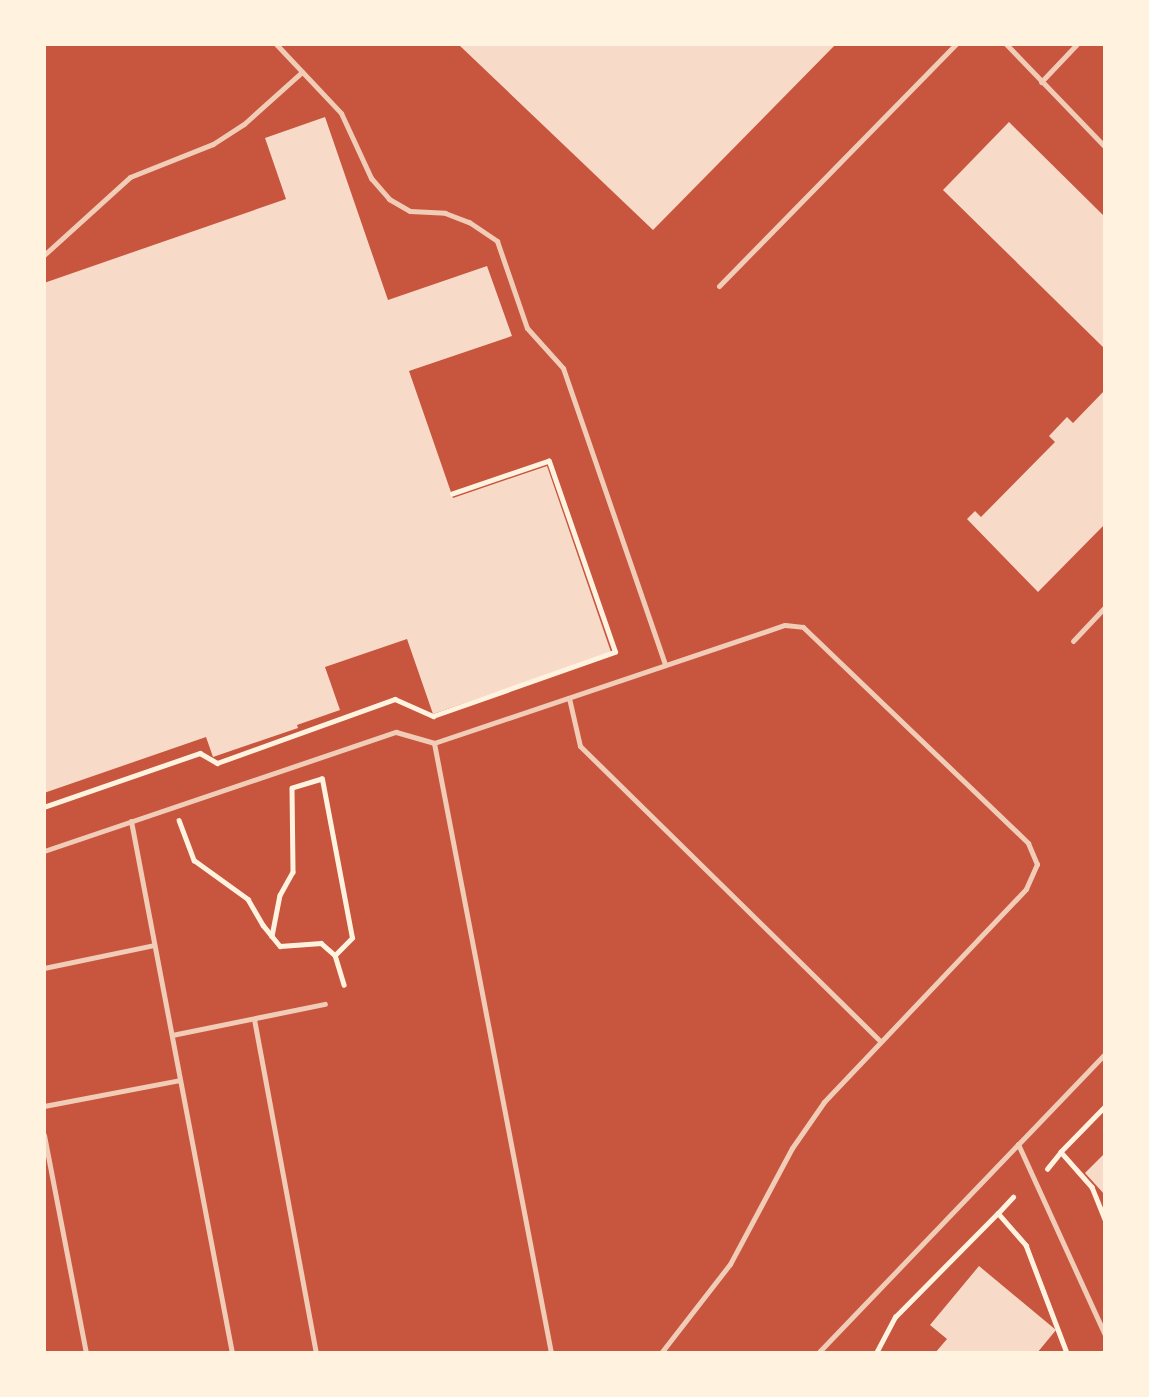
<!DOCTYPE html>
<html>
<head>
<meta charset="utf-8">
<style>
	body { margin:0 }
	#map { position:relative; width:1149px; height:1397px; overflow:hidden; background:#c8553d; font-family:Spectral,serif }
	div>[style] { position:absolute }
	.building>* { inset:0; background:#f7dbc8 }
	.path>* { height:4.5px; margin:-2.25px; padding:0 2.25px; transform-origin:2.25px; border-radius:2.25px; background:#fff3e0 }
	.service>* { height:5px; margin:-2.5px; padding:0 2.5px; transform-origin:2.5px; border-radius:2.5px; background:#f1ccb7 }
	span { translate:-50% -50%; white-space:nowrap; text-align:center; line-height:1.15; -webkit-text-stroke:5px #fff3e0; paint-order:stroke }
	.frame { position:absolute; inset:0; border:46px solid #fff3e0; pointer-events:none }
</style>
</head>
<body>
<div id="map">
	<div class="building">
		<i style="clip-path:polygon(458px 44px,836px 44px,653px 230px)"></i>
		<i style="clip-path:polygon(325px 117px,388px 300px,487px 266px,512px 336px,409px 371px,453px 498px,547px 466px,611px 652px,433px 714px,407px 639px,325px 667px,340px 710px,297px 725px,298px 728px,213px 757px,206px 737px,44px 793px,44px 283px,286px 199px,265px 138px)"></i>
		<i style="clip-path:polygon(1009px 122px,1105px 217px,1105px 349px,943px 190px)"></i>
		<i style="clip-path:polygon(1105px 390px,1105px 524px,1038px 592px,967px 519px,975px 511px,981px 517px,1055px 442px,1049px 436px,1067px 417px,1073px 423px)"></i>
		<i style="clip-path:polygon(1105px 1153px,1105px 1195px,1085px 1173px)"></i>
		<i style="clip-path:polygon(979px 1266px,1056px 1330px,1037px 1353px,935px 1353px,947px 1339px,930px 1325px)"></i>
	</div>
	<div class="path">
		<i style="left:44px;top:807px;width:165px;rotate:-19.1deg"></i>
		<i style="left:200px;top:753px;width:20px;rotate:30deg"></i>
		<i style="left:217px;top:763px;width:189px;rotate:-19.8deg"></i>
		<i style="left:395px;top:699px;width:42px;rotate:24.1deg"></i>
		<i style="left:433px;top:716px;width:193px;rotate:-19.4deg"></i>
		<i style="left:615px;top:652px;width:202px;rotate:-109.1deg"></i>
		<i style="left:549px;top:461px;width:102px;rotate:161.2deg"></i>
		<i style="left:179px;top:820px;width:43px;rotate:69.4deg"></i>
		<i style="left:194px;top:860px;width:67px;rotate:35.8deg"></i>
		<i style="left:248px;top:899px;width:30px;rotate:60deg"></i>
		<i style="left:263px;top:925px;width:27px;rotate:51deg"></i>
		<i style="left:280px;top:946px;width:41px;rotate:-4.2deg"></i>
		<i style="left:321px;top:943px;width:18px;rotate:41deg"></i>
		<i style="left:335px;top:955px;width:24px;rotate:-45deg"></i>
		<i style="left:352px;top:938px;width:162px;rotate:-100.7deg"></i>
		<i style="left:322px;top:779px;width:31px;rotate:163deg"></i>
		<i style="left:292px;top:788px;width:84px;rotate:89.3deg"></i>
		<i style="left:293px;top:872px;width:26px;rotate:119deg"></i>
		<i style="left:280px;top:895px;width:42px;rotate:101deg"></i>
		<i style="left:335px;top:955px;width:31px;rotate:73deg"></i>
		<i style="left:1105px;top:1107px;width:63px;rotate:134.4deg"></i>
		<i style="left:1061px;top:1152px;width:47px;rotate:48.5deg"></i>
		<i style="left:1092px;top:1187px;width:35px;rotate:68deg"></i>
		<i style="left:1047px;top:1169px;width:22px;rotate:-51deg"></i>
		<i style="left:998px;top:1213px;width:22px;rotate:-47deg"></i>
		<i style="left:876px;top:1353px;width:41px;rotate:-62.2deg"></i>
		<i style="left:895px;top:1317px;width:146px;rotate:-45.3deg"></i>
		<i style="left:998px;top:1213px;width:43px;rotate:48.8deg"></i>
		<i style="left:1026px;top:1245px;width:116px;rotate:69.2deg"></i>
	</div>
	<div class="service">
		<i style="left:276px;top:44px;width:95px;rotate:46.7deg"></i>
		<i style="left:341px;top:113px;width:72px;rotate:65.2deg"></i>
		<i style="left:371px;top:178px;width:28px;rotate:49deg"></i>
		<i style="left:389px;top:199px;width:24px;rotate:30deg"></i>
		<i style="left:410px;top:211px;width:35px;rotate:3deg"></i>
		<i style="left:445px;top:213px;width:26px;rotate:21deg"></i>
		<i style="left:469px;top:222px;width:34px;rotate:34deg"></i>
		<i style="left:497px;top:241px;width:92px;rotate:71deg"></i>
		<i style="left:527px;top:328px;width:54px;rotate:48deg"></i>
		<i style="left:563px;top:368px;width:314px;rotate:71deg"></i>
		<i style="left:1006px;top:44px;width:143px;rotate:46.1deg"></i>
		<i style="left:1041px;top:82px;width:52px;rotate:-46.5deg"></i>
		<i style="left:44px;top:255px;width:116px;rotate:-42.2deg"></i>
		<i style="left:130px;top:177px;width:89px;rotate:-21.7deg"></i>
		<i style="left:213px;top:144px;width:37px;rotate:-33deg"></i>
		<i style="left:244px;top:124px;width:78px;rotate:-41.9deg"></i>
		<i style="left:719px;top:286px;width:339px;rotate:-45.6deg"></i>
		<i style="left:1073px;top:641px;width:47px;rotate:-46.7deg"></i>
		<i style="left:569px;top:698px;width:49px;rotate:77.1deg"></i>
		<i style="left:580px;top:746px;width:419px;rotate:44.5deg"></i>
		<i style="left:434px;top:743px;width:621px;rotate:79.14deg"></i>
		<i style="left:131px;top:821px;width:542px;rotate:79.25deg"></i>
		<i style="left:44px;top:851px;width:372px;rotate:-18.7deg"></i>
		<i style="left:396px;top:732px;width:40px;rotate:16deg"></i>
		<i style="left:434px;top:743px;width:370px;rotate:-18.6deg"></i>
		<i style="left:785px;top:625px;width:18px;rotate:6deg"></i>
		<i style="left:803px;top:627px;width:312px;rotate:43.8deg"></i>
		<i style="left:1028px;top:843px;width:23px;rotate:67deg"></i>
		<i style="left:1037px;top:864px;width:27px;rotate:114deg"></i>
		<i style="left:1026px;top:889px;width:294px;rotate:133.5deg"></i>
		<i style="left:824px;top:1102px;width:56px;rotate:124.8deg"></i>
		<i style="left:792px;top:1148px;width:132px;rotate:118.1deg"></i>
		<i style="left:730px;top:1264px;width:113px;rotate:127.8deg"></i>
		<i style="left:44px;top:968px;width:112px;rotate:-11.8deg"></i>
		<i style="left:254px;top:1019px;width:340px;rotate:79.5deg"></i>
		<i style="left:172px;top:1035px;width:156px;rotate:-11.5deg"></i>
		<i style="left:44px;top:1106px;width:138px;rotate:-10.8deg"></i>
		<i style="left:44px;top:1135px;width:222px;rotate:79.1deg"></i>
		<i style="left:1018px;top:1144px;width:210px;rotate:65.5deg"></i>
		<i style="left:818px;top:1353px;width:414px;rotate:-46.2deg"></i>
	</div>
	<div class="frame"></div>
</div>
</body>
</html>
